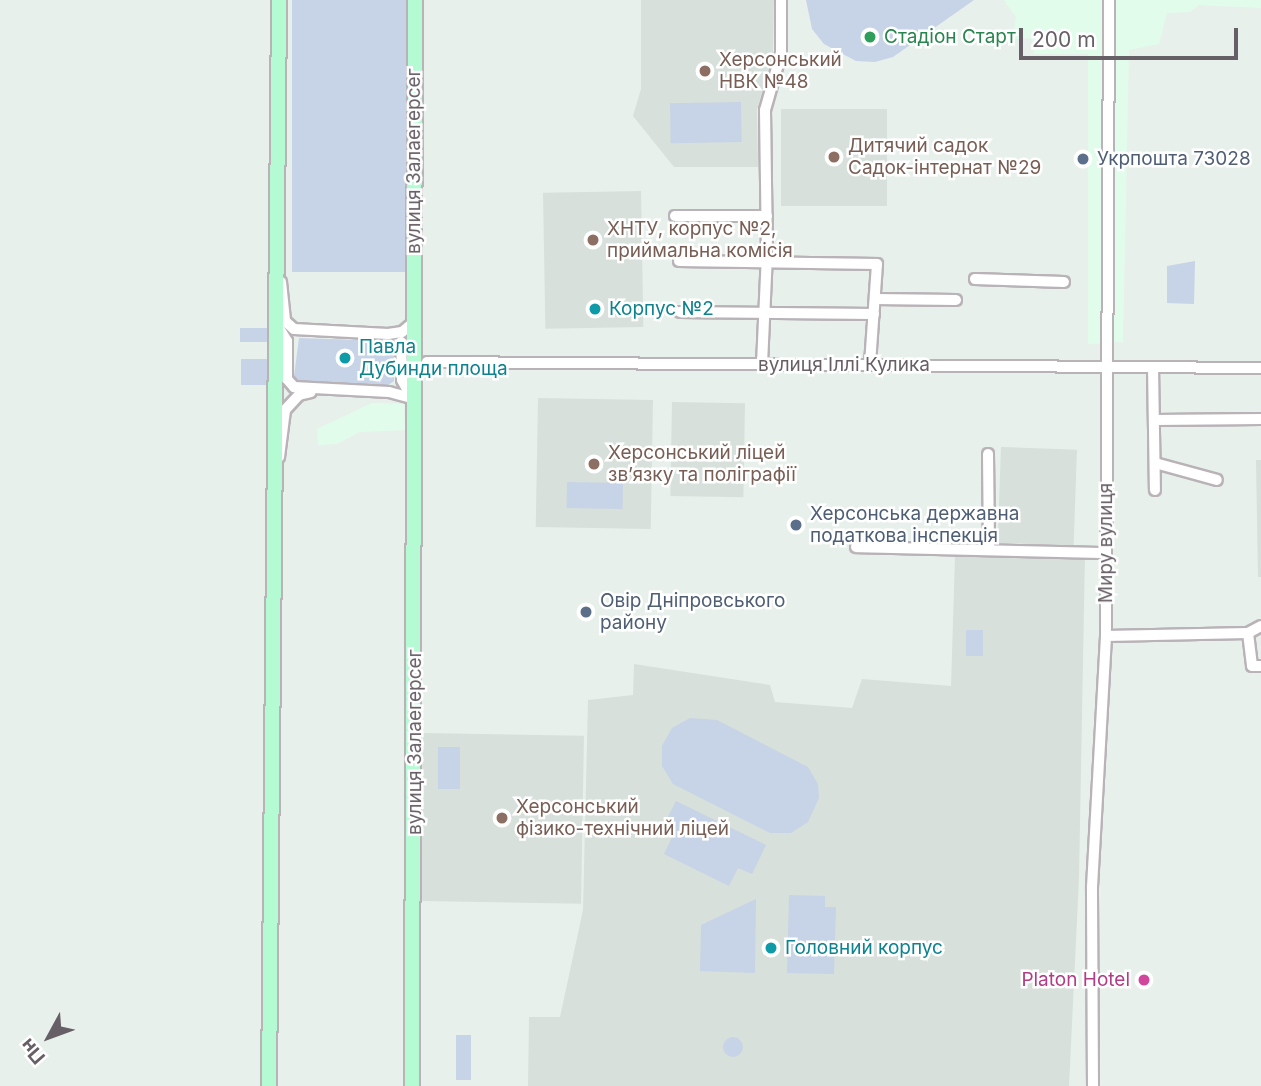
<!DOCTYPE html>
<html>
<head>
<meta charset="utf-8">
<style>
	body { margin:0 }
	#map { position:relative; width:1261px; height:1086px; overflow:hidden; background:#e8f0eb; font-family:Inter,sans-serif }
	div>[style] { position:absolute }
	.commercial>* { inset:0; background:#e2fcec }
	.education>* { inset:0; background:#d7e0da; transform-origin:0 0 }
	.green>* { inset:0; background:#c7d3e6; transform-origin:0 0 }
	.round { border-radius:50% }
	.roads { filter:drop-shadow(2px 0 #b9b3b8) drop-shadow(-2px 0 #b9b3b8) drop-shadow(0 2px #b9b3b8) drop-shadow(0 -2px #b9b3b8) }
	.minor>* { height:10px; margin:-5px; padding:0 5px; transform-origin:5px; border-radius:5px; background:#fff }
	.major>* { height:14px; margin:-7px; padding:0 7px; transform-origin:7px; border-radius:7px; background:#b4fad3 }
	.dots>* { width:19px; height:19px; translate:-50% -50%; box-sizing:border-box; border:4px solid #fff; border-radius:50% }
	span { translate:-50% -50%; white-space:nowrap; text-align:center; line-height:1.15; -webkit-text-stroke:5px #fff; paint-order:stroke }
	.leisure-label { font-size:19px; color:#27864d }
	.left { translate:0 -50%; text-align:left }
	.education-label { font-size:19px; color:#785e54 }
	.service-label { font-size:19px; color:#4e5e75 }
	.street-label { font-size:19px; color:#675f66 }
	.culture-label { font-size:19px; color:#0d838f }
	.hotel-label { font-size:19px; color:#b23c85 }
	.right { translate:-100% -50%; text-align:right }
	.north { position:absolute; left:14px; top:1002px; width:70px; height:70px; -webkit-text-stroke:5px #fff; paint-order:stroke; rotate:229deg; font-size:19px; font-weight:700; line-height:28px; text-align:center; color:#675f66 }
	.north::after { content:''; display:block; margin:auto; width:24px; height:32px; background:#675f66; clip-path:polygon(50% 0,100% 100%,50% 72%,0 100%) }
	.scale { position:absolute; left:1019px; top:28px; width:219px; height:32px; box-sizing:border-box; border:4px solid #675f66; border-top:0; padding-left:9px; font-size:21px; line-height:24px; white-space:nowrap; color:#675f66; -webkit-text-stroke:5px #fff; paint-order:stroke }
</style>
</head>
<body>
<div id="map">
	<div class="commercial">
		<i style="clip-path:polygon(1004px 0,1261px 0,1261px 8px,1199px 5px,1190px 12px,1167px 13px,1159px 44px,1129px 50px,1123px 342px,1088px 344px,1088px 54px,1034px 54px,1032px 38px,1013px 39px,1016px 17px)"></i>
		<i style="clip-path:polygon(372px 403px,404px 404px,405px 430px,360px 432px,337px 444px,318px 445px,317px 429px)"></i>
	</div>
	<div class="education">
		<i style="clip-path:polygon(641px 0,774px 0,773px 53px,757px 110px,758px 167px,674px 167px,633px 116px,641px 89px)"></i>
		<i style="left:781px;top:109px;width:106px;height:97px"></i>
		<i style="left:641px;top:191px;width:136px;height:98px;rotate:89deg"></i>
		<i style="left:538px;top:398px;width:115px;height:129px;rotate:1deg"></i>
		<i style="left:672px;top:402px;width:73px;height:94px;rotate:1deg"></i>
		<i style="left:1001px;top:447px;width:76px;height:96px;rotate:2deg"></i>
		<i style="clip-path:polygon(1256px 460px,1261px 460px,1261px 577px,1258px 577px)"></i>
		<i style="clip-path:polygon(1085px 553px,1079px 878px,1069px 1086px,528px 1086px,529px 1017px,560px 1017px,583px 910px,588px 700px,633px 695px,634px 664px,770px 685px,775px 702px,852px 708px,862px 679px,951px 686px,955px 556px)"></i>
		<i style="left:423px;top:733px;width:161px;height:168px;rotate:1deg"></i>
	</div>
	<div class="green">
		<i style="left:292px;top:0;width:115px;height:272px"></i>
		<i style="clip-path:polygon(806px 0,974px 0,893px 57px,875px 62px,856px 61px,824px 44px,812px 29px)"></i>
		<i style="left:741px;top:102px;width:40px;height:71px;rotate:89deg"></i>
		<i style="clip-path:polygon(1195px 261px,1194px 304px,1167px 303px,1167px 266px)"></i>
		<i style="left:240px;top:328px;width:28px;height:14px"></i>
		<i style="clip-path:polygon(299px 338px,391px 341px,395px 347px,394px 381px,387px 386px,298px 383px,294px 376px)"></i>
		<i style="left:241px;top:359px;width:27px;height:26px"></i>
		<i style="left:567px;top:482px;width:56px;height:26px;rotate:1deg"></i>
		<i style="left:966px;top:630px;width:17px;height:26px"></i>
		<i style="clip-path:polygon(690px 718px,717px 720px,808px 767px,818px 784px,819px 798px,808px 822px,791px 833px,770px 833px,673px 784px,662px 766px,662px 746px,672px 728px)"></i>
		<i style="left:438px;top:747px;width:22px;height:42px"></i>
		<i style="clip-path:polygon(676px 801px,766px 845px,752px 874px,738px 868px,729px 886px,664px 854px,673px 835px,662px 829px)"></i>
		<i style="clip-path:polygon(789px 895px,825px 896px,825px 907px,836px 907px,834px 974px,787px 973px)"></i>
		<i style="clip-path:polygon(756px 899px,755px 973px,700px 971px,701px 925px)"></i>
		<i style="left:456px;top:1035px;width:15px;height:45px"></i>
		<i class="round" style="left:723px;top:1037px;width:20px;height:20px"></i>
	</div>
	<div class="roads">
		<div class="minor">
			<i style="left:675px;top:216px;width:92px"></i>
			<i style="left:679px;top:261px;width:198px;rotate:0.9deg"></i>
			<i style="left:877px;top:264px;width:101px;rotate:94deg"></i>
			<i style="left:975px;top:279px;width:89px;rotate:1.9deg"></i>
			<i style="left:281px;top:282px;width:39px;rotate:84deg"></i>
			<i style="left:285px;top:321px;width:12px;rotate:42deg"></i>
			<i style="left:294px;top:329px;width:94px;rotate:3deg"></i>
			<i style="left:388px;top:334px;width:14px;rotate:-8deg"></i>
			<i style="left:402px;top:332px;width:16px;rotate:-40deg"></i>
			<i style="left:875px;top:299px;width:81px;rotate:0.7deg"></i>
			<i style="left:680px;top:312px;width:194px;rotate:0.6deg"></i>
			<i style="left:277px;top:325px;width:19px;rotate:58deg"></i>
			<i style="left:287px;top:341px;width:38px;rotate:90deg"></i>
			<i style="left:287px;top:379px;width:11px;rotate:49deg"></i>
			<i style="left:294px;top:387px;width:95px;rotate:3deg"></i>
			<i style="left:389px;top:392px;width:24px;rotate:15deg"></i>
			<i style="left:401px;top:342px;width:38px;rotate:88deg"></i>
			<i style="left:402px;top:380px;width:21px;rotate:61deg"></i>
			<i style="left:427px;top:362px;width:834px;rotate:0.41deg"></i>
			<i style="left:762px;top:364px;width:110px;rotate:-87.4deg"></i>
			<i style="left:767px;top:254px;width:144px;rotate:-90.8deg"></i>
			<i style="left:765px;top:110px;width:58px;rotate:-74.1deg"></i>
			<i style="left:781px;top:54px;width:54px;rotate:-90deg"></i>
			<i style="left:1153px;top:367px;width:123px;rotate:89.1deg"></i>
			<i style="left:1154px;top:420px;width:107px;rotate:-0.5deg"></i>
			<i style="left:988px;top:454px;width:96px;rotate:89.4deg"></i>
			<i style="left:279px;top:457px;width:47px;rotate:-82.7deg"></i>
			<i style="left:285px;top:410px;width:21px;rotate:-47deg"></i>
			<i style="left:299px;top:395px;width:12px;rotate:-14deg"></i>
			<i style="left:1155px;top:463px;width:64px;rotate:15.3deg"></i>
			<i style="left:856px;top:547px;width:250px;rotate:1.4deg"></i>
			<i style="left:1248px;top:633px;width:15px;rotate:-28deg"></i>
			<i style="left:1106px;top:636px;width:142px;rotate:-1.2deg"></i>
			<i style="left:1248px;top:633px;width:33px;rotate:83deg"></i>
			<i style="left:1252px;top:666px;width:9px"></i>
			<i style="left:1093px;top:1086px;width:199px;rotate:-90.3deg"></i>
			<i style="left:1092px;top:887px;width:251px;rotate:-86.8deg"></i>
			<i style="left:1106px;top:636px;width:636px;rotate:-89.73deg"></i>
		</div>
		<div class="major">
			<i style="left:269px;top:1086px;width:1086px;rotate:-89.47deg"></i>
			<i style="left:412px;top:1086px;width:1086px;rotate:-89.84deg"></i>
		</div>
	</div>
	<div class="dots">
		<i style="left:870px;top:37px;background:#2e9e5b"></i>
		<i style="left:705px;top:71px;background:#8d6e63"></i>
		<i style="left:834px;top:157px;background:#8d6e63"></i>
		<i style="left:1083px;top:159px;background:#5c6f8a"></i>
		<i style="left:593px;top:240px;background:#8d6e63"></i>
		<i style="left:595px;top:309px;background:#0f9aa8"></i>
		<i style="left:345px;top:358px;background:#0f9aa8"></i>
		<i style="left:594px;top:464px;background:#8d6e63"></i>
		<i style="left:796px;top:525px;background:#5c6f8a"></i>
		<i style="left:586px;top:612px;background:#5c6f8a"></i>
		<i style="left:502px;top:818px;background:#8d6e63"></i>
		<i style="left:771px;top:948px;background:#0f9aa8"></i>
		<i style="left:1144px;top:980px;background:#d1479c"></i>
	</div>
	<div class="leisure-label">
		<span class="left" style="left:884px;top:37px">Стадіон Старт</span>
	</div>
	<div class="education-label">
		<span class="left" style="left:719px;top:71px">Херсонський<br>НВК №48</span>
		<span class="left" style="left:848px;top:157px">Дитячий садок<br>Садок-інтернат №29</span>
		<span class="left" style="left:607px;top:240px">ХНТУ, корпус №2,<br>приймальна комісія</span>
		<span class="left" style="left:608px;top:464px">Херсонський ліцей<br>зв’язку та поліграфії</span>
		<span class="left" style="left:516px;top:818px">Херсонський<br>фізико-технічний ліцей</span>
	</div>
	<div class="service-label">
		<span class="left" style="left:1097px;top:159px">Укрпошта 73028</span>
		<span class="left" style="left:810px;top:525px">Херсонська державна<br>податкова інспекція</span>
		<span class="left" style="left:600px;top:612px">Овір Дніпровського<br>району</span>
	</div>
	<div class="street-label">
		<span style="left:414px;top:161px;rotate:-90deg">вулиця Залаегерсег</span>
		<span style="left:844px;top:365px">вулиця Іллі Кулика</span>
		<span style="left:1106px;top:543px;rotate:-90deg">Миру вулиця</span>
		<span style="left:415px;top:742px;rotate:-90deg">вулиця Залаегерсег</span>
	</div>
	<div class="culture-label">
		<span class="left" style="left:609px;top:309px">Корпус №2</span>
		<span class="left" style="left:359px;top:358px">Павла<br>Дубинди площа</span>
		<span class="left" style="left:785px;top:948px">Головний корпус</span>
	</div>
	<div class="hotel-label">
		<span class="right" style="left:1130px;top:980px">Platon Hotel</span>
	</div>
	<div class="north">Пн</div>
	<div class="scale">200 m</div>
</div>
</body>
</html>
